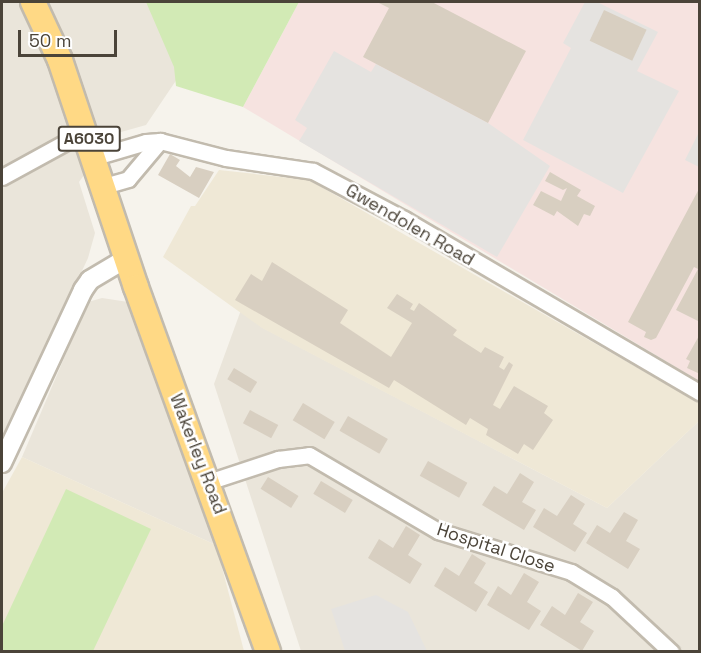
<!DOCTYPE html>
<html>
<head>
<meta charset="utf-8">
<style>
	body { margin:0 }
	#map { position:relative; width:701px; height:653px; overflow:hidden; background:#f6f3ec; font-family:"Space Grotesk",sans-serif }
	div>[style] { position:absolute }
	.residential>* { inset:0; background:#eae5da }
	.education>* { inset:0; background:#efe8d6 }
	.medical>* { inset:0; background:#f6e3e0 }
	.green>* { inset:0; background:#d2eab5 }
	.parking>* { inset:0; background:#e5e3e0 }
	.building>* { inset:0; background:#d8cfc1; transform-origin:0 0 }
	.roads { filter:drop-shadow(2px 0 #c2bbae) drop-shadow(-2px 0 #c2bbae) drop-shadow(0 2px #c2bbae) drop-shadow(0 -2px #c2bbae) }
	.minor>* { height:15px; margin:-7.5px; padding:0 7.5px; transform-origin:7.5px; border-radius:7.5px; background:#fff }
	.tertiary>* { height:18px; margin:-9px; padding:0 9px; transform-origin:9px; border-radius:9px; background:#fff }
	.trunk>* { height:24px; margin:-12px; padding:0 12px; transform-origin:12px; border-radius:12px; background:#ffd985 }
	span { translate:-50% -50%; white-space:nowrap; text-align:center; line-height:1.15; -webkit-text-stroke:5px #fff; paint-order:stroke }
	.shield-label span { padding:2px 4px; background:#fff; border:2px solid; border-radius:4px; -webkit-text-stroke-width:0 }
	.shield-label { font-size:16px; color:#4b4439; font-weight:700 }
	.street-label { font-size:18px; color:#4b4439 }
	.frame { position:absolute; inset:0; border:3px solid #4b4439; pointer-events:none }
	.scale { position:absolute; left:18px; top:30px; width:99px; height:27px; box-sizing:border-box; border:3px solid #4b4439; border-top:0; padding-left:8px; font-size:18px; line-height:21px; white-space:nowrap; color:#4b4439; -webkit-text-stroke:4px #fff; paint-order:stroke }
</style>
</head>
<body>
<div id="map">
	<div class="residential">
		<i style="clip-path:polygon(2px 2px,229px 2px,146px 125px,114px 134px,79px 182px,95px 233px,88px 258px,2px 442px)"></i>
		<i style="clip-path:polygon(102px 298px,128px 302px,178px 430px,216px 545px,22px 457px,88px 302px)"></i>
		<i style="clip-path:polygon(241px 310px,263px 328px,607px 508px,699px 421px,699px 651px,301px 651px,214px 384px)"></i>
	</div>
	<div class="education">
		<i style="clip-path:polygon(219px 170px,309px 180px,699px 403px,699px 421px,607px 508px,262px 328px,163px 257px,191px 206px,195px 206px)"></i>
		<i style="clip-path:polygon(22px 457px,216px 545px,244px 651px,2px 652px,2px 493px)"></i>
	</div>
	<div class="medical">
		<i style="clip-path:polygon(299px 2px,699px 2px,699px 381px,243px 107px)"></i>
	</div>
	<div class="green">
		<i style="clip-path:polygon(146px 2px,299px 2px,243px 107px,176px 86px,174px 67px)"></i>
		<i style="clip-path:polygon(66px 489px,151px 529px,93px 651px,2px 651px,2px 626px)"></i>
	</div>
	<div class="parking">
		<i style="clip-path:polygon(585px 2px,597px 2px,658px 32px,637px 71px,679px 91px,623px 193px,523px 140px,571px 48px,563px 43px)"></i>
		<i style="clip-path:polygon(334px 51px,371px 72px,376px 64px,488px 123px,550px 166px,497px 257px,299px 141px,307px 128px,295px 120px)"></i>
		<i style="clip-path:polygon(699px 132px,700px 167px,699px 167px,685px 160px)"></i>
		<i style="clip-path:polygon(376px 595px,408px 612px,427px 651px,345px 651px,331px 609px)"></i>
	</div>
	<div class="building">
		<i style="clip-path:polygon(377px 2px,432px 2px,526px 51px,488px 123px,363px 57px,389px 8px)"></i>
		<i style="left:604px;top:10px;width:47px;height:34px;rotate:25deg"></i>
		<i style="clip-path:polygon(170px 154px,180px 160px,176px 166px,190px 177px,196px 167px,214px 172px,199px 198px,158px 175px)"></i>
		<i style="clip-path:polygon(550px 172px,581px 190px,577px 196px,595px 206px,590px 216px,584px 214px,578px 226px,557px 211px,554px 216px,533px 205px,541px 191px,561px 201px,567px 188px,563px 190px,545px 181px)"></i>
		<i style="clip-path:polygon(700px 187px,700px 322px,676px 310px,698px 269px,694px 267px,656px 338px,651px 340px,644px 337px,646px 332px,628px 322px)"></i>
		<i style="clip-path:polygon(272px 262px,348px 310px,340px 323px,391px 357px,412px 323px,387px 308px,397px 294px,413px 304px,410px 309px,414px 311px,419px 303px,457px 330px,453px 335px,481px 353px,485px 347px,504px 357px,499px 367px,504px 370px,509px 362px,513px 365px,493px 405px,500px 409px,514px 386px,548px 406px,544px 413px,553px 420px,533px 450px,524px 444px,518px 454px,486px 435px,488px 429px,470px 418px,466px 425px,394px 380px,389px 388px,235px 300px,251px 274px,262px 281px)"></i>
		<i style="clip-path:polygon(700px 334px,700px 374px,687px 368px,690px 361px,686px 359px)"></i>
		<i style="left:234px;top:368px;width:27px;height:13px;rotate:31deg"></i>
		<i style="left:303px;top:403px;width:37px;height:20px;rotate:31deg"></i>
		<i style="left:250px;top:410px;width:32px;height:15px;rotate:28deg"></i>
		<i style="left:348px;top:416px;width:46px;height:17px;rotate:30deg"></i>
		<i style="left:428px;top:461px;width:45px;height:17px;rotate:29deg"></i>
		<i style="clip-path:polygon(520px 473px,534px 482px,522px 502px,536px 510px,524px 530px,482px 505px,494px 486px,507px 494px)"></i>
		<i style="left:268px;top:477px;width:36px;height:14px;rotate:32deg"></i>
		<i style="left:321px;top:481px;width:37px;height:15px;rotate:31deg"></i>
		<i style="clip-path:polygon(571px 495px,585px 504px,573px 524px,587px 533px,575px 552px,533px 527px,544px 508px,557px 516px)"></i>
		<i style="clip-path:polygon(624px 512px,638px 520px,626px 541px,640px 549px,628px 569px,586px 543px,597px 525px,610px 533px)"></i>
		<i style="clip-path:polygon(406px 526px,420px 535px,408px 555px,422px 564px,410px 584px,368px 558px,379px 539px,393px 548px)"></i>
		<i style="clip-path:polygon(472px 554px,486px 563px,474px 583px,488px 592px,476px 612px,434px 586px,445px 567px,459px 576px)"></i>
		<i style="clip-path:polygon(524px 573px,539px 582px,527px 602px,541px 611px,529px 630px,487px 605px,498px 586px,511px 595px)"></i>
		<i style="clip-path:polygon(578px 593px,593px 602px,580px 622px,594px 631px,582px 651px,540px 625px,552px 606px,565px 615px)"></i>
	</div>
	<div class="roads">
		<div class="minor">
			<i style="left:95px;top:157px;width:53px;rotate:-16.4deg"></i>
			<i style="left:146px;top:142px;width:14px;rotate:-4deg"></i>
			<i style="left:160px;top:141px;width:68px;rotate:14.4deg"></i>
			<i style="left:226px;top:158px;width:88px;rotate:8.5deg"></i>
			<i style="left:313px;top:171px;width:103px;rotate:27.8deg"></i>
			<i style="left:404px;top:219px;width:343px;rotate:30.4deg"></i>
			<i style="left:2px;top:177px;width:96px;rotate:-28.7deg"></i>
			<i style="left:104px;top:186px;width:25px;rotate:-16deg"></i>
			<i style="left:128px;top:179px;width:50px;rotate:-49.9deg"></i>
			<i style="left:208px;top:482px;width:74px;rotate:-18.2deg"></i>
			<i style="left:278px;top:459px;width:31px;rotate:-7deg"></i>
			<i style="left:309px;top:455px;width:150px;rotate:30.5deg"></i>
			<i style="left:438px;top:531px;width:139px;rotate:17.1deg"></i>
			<i style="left:571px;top:572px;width:48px;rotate:31.4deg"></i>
			<i style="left:612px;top:597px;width:81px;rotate:43deg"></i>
		</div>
		<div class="tertiary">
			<i style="left:2px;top:463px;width:191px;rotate:-64.9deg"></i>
			<i style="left:83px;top:290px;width:12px;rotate:-55deg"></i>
			<i style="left:90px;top:280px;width:43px;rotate:-30.7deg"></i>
		</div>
		<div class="trunk">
			<i style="left:33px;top:2px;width:64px;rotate:65deg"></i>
			<i style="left:60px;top:60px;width:239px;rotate:71.5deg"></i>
			<i style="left:136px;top:287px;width:388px;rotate:70.1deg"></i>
		</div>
	</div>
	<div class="shield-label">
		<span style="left:89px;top:139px">A6030</span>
	</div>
	<div class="street-label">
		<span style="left:410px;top:225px;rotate:30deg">Gwendolen Road</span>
		<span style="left:198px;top:454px;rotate:69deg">Wakerley Road</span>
		<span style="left:496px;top:548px;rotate:18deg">Hospital Close</span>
	</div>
	<div class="frame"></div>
	<div class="scale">50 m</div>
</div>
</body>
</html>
